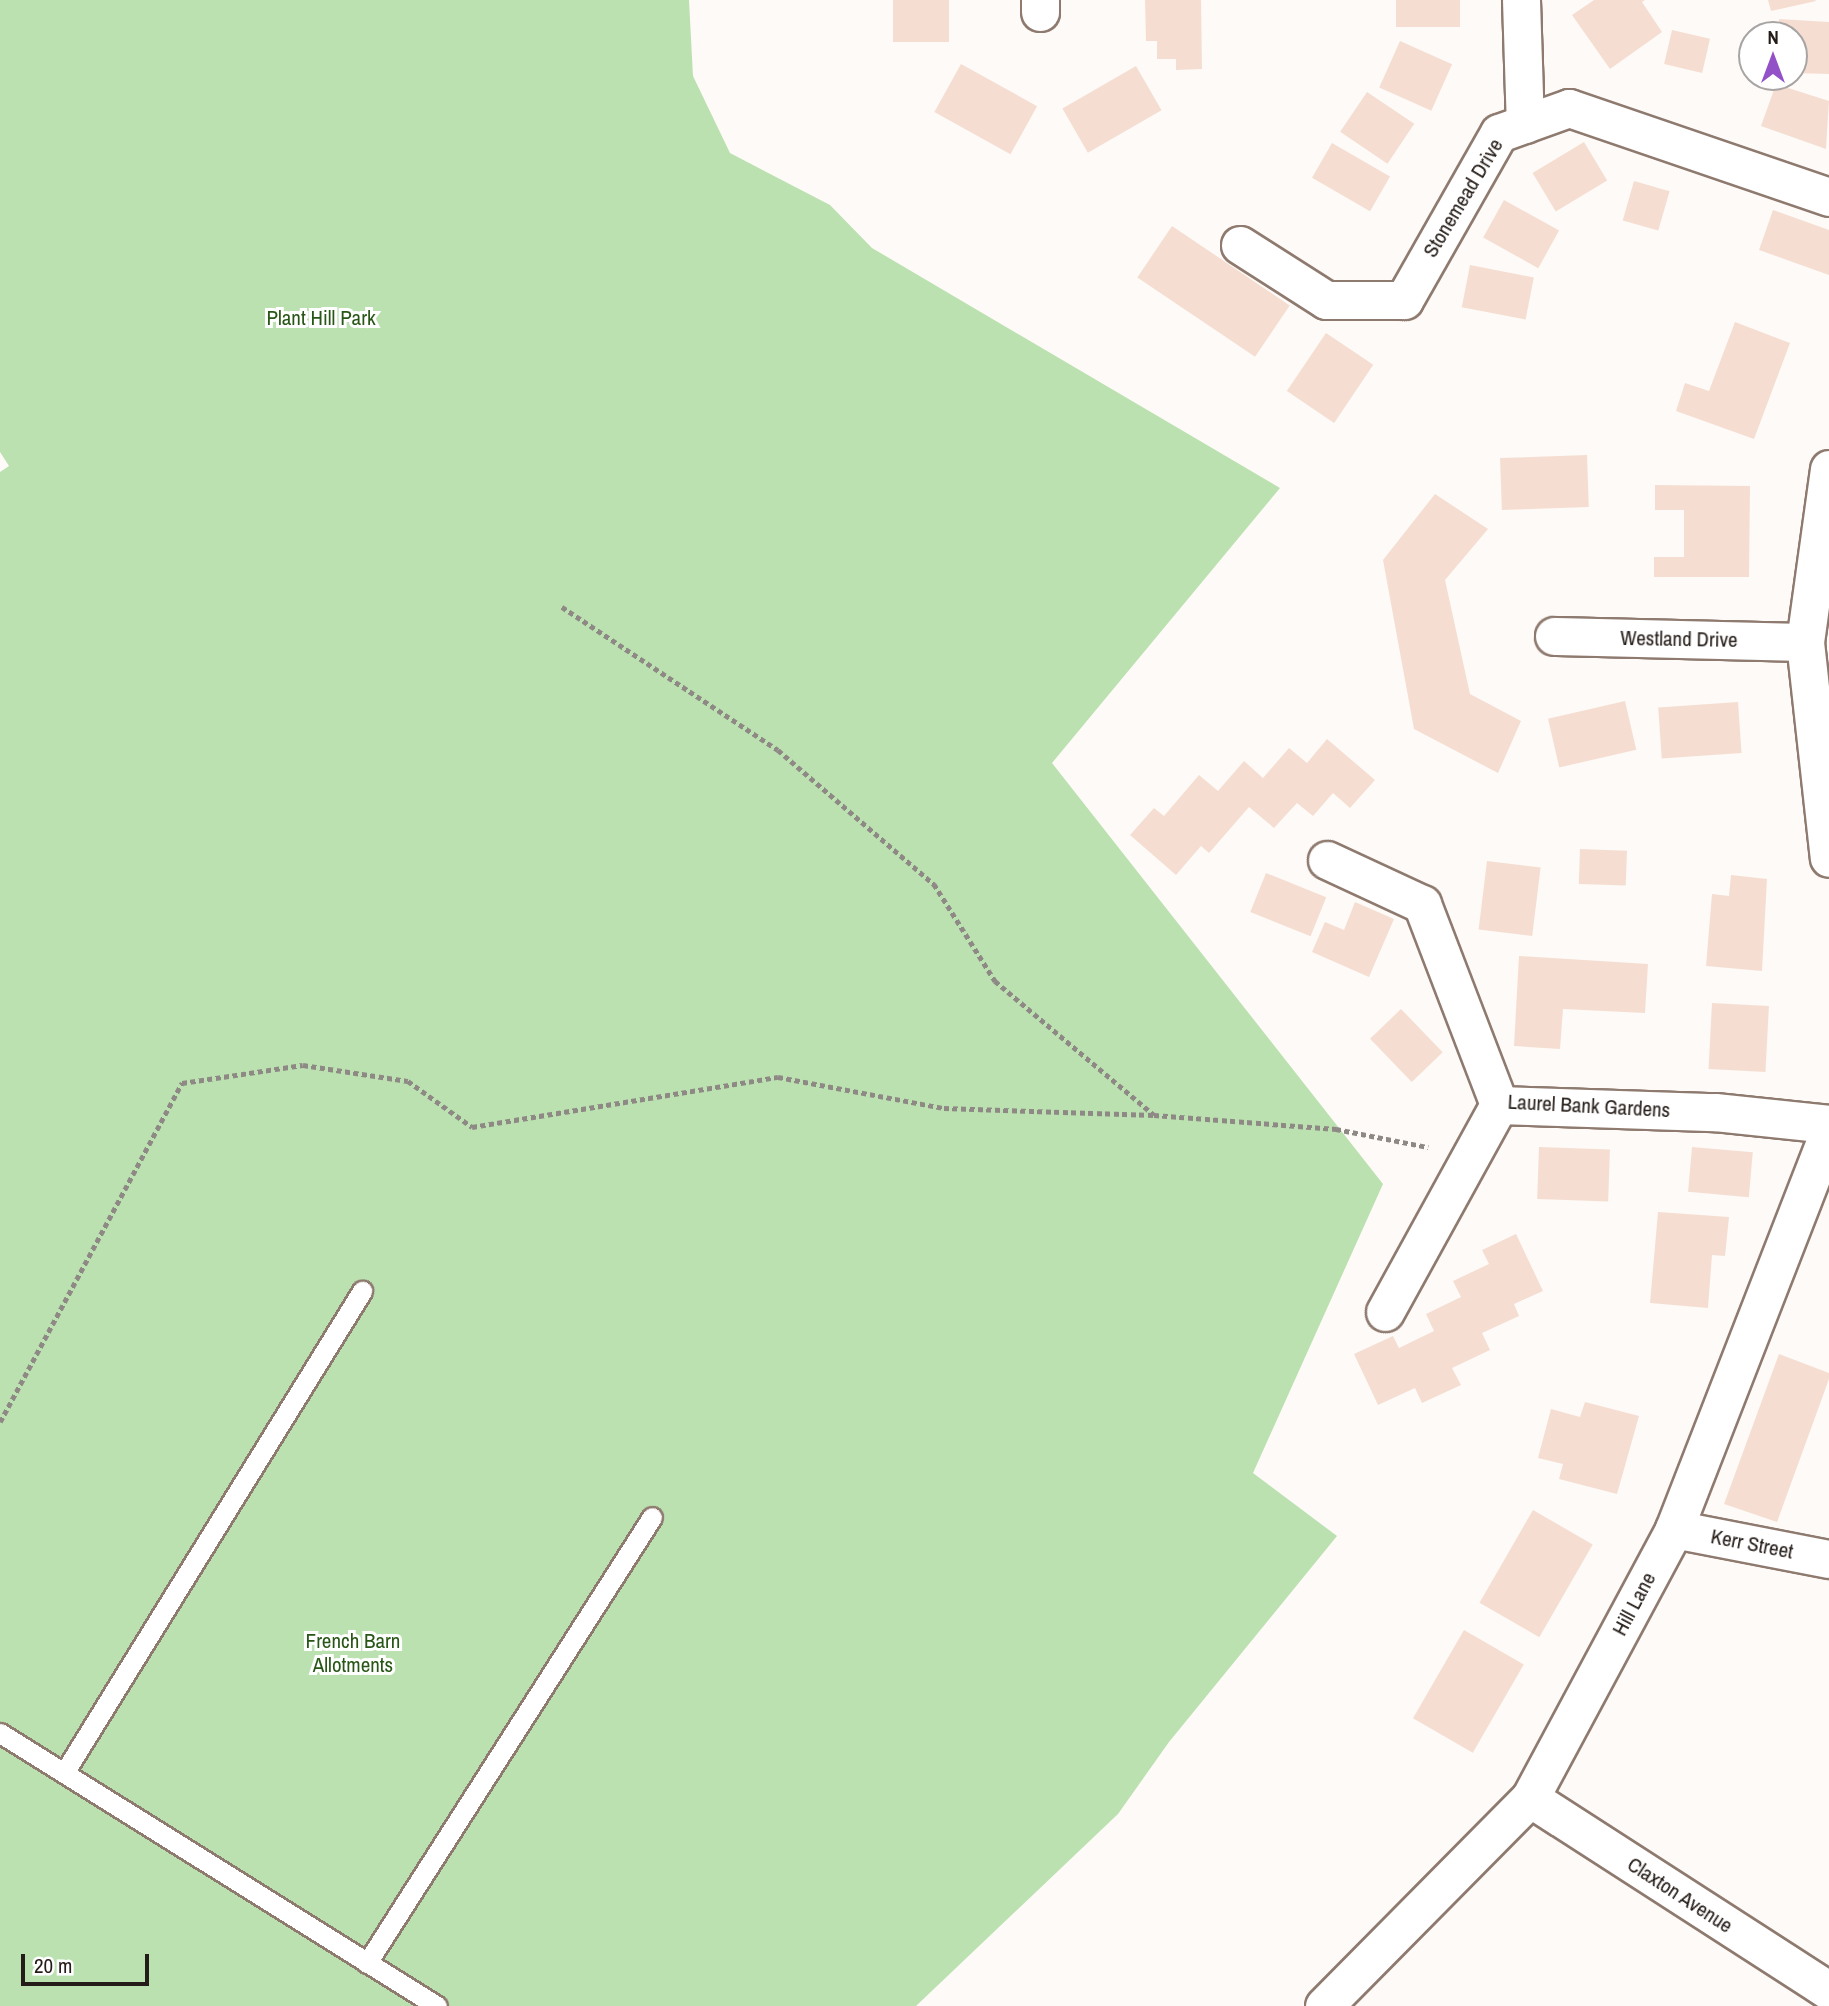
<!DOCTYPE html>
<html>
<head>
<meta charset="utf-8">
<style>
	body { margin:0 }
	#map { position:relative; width:1829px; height:2006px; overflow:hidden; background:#fefaf7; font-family:"Archivo Narrow",sans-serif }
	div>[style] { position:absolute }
	.green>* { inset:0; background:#bce1b1 }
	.building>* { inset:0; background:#f5ded1; transform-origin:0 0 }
	.path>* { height:4.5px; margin-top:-2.25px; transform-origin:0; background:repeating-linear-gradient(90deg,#8f8986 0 5px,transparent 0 8.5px) }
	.roads { filter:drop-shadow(2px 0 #8e7a6f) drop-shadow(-2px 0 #8e7a6f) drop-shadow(0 2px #8e7a6f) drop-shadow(0 -2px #8e7a6f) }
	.lane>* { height:19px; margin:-9.5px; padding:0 9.5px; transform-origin:9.5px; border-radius:9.5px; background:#fff }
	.street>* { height:37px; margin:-18.5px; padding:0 18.5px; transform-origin:18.5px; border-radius:18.5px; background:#fff }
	span { translate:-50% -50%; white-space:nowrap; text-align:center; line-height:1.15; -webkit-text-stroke:6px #fff; paint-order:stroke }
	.street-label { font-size:21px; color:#241c18 }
	.park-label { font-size:21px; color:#285616 }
	.north { position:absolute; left:1738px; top:21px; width:70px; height:70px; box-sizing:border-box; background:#fff; border:2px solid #a7a4a3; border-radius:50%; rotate:0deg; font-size:19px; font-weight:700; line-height:28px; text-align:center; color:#241c18 }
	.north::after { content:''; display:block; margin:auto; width:24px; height:32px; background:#9251c7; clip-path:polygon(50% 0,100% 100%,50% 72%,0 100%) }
	.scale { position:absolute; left:21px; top:1954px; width:128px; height:32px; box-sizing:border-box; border:4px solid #241c18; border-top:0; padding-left:9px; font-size:21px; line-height:24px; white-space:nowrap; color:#241c18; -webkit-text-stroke:5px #fff; paint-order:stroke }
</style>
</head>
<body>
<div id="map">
	<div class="green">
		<i style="clip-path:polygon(0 0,689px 0,693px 76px,730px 153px,830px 205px,872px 248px,1280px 488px,1052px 763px,1383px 1184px,1253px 1473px,1337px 1536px,1169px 1742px,1118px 1814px,916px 2006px,0 2006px,0 472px,9px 466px,0 452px)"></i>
	</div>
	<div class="building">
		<i style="left:893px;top:0;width:56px;height:42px"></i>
		<i style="clip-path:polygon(1145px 0,1201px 0,1202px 69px,1176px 70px,1176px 59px,1157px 59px,1157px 41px,1146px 41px)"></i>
		<i style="left:1396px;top:0;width:64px;height:27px"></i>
		<i style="clip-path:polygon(1594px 0,1645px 0,1642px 2px,1662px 32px,1610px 69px,1572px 15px)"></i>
		<i style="clip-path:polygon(1768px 0,1815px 0,1816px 1px,1771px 11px)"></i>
		<i style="clip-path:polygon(1779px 19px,1829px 22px,1829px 74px,1794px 73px,1794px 35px,1779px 35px)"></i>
		<i style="left:1672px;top:30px;width:39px;height:35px;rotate:13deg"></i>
		<i style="left:1400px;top:41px;width:57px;height:51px;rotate:24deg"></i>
		<i style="left:961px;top:64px;width:87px;height:55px;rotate:29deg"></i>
		<i style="left:1136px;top:66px;width:51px;height:85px;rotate:60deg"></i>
		<i style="clip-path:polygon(1776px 84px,1829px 101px,1826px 149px,1761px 126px)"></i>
		<i style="left:1367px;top:92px;width:57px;height:48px;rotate:34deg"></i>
		<i style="left:1584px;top:142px;width:45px;height:60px;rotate:59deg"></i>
		<i style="left:1332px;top:143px;width:67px;height:40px;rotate:30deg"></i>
		<i style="left:1634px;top:181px;width:37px;height:41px;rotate:16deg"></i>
		<i style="left:1504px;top:200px;width:63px;height:43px;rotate:29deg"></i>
		<i style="clip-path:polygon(1773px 210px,1829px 230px,1829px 275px,1759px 250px)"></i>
		<i style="left:1172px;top:226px;width:142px;height:62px;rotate:34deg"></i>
		<i style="left:1470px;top:265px;width:65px;height:43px;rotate:11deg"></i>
		<i style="clip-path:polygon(1735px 322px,1790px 343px,1754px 439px,1676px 411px,1685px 383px,1709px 391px)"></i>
		<i style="left:1326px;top:333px;width:57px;height:70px;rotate:34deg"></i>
		<i style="left:1587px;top:455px;width:52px;height:87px;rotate:88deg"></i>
		<i style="clip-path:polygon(1655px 485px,1750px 486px,1749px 577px,1654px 577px,1654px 557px,1684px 557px,1684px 510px,1655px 510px)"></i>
		<i style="clip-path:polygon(1435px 494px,1488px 529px,1445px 580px,1470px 694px,1521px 721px,1498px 773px,1414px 729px,1383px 560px)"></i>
		<i style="left:1625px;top:701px;width:50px;height:79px;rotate:77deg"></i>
		<i style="left:1738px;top:702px;width:51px;height:80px;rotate:86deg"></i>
		<i style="clip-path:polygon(1327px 739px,1375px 780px,1350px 808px,1333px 793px,1313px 816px,1297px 803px,1274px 828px,1249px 807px,1209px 853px,1201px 846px,1176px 875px,1130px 835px,1154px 808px,1164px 816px,1199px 775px,1218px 791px,1244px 761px,1263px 778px,1289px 748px,1307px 763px)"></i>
		<i style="left:1580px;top:849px;width:47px;height:35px;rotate:2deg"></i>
		<i style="left:1487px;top:861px;width:54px;height:69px;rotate:7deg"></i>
		<i style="left:1266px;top:873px;width:65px;height:42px;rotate:22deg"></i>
		<i style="clip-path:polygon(1731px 875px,1767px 879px,1762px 971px,1706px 966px,1712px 894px,1729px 896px)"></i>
		<i style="clip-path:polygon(1355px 902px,1394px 919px,1369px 977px,1312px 952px,1325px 922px,1344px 930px)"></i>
		<i style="clip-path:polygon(1519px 956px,1648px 964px,1645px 1013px,1563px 1009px,1560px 1049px,1514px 1046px)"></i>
		<i style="left:1712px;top:1003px;width:57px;height:66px;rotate:3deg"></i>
		<i style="left:1401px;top:1009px;width:60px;height:43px;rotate:46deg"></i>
		<i style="left:1539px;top:1147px;width:71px;height:52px;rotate:2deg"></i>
		<i style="left:1692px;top:1147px;width:61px;height:45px;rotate:5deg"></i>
		<i style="clip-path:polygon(1658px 1212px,1729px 1217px,1725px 1256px,1712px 1255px,1708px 1308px,1650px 1303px)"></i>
		<i style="clip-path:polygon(1516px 1234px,1543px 1291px,1514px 1304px,1519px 1316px,1482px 1333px,1490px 1350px,1452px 1368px,1461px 1385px,1422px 1403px,1415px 1388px,1378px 1405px,1354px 1354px,1393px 1336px,1399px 1348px,1434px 1331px,1426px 1314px,1461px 1297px,1453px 1281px,1489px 1264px,1482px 1250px)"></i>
		<i style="clip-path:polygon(1779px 1354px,1829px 1373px,1829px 1379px,1777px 1522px,1724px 1504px)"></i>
		<i style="clip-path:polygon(1585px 1402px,1639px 1416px,1617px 1494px,1559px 1479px,1563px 1464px,1538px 1458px,1551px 1409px,1580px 1417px)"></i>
		<i style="left:1533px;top:1510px;width:69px;height:107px;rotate:30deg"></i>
		<i style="left:1464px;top:1630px;width:69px;height:102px;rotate:30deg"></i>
	</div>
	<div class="path">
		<i style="left:562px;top:607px;width:259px;rotate:33.5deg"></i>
		<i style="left:778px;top:750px;width:206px;rotate:40.7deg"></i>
		<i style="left:934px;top:884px;width:115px;rotate:57.8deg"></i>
		<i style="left:995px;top:981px;width:208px;rotate:40.1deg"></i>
		<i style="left:1154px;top:1115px;width:183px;rotate:4.4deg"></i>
		<i style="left:1336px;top:1129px;width:94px;rotate:11.1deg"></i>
		<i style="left:0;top:1422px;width:385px;rotate:-61.8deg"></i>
		<i style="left:182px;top:1083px;width:122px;rotate:-8.5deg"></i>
		<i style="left:303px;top:1065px;width:106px;rotate:8.7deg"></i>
		<i style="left:408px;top:1081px;width:79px;rotate:35.7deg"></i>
		<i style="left:472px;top:1127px;width:310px;rotate:-9.3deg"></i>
		<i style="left:778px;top:1077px;width:169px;rotate:10.6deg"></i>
		<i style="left:944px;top:1108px;width:210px;rotate:1.9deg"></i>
	</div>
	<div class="roads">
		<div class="lane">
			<i style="left:0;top:1733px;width:515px;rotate:31.99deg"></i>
			<i style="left:64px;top:1773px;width:567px;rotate:-58.27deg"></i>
			<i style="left:367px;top:1963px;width:529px;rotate:-57.42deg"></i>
		</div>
		<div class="street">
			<i style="left:1040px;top:0;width:12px;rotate:90deg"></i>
			<i style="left:1521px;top:0;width:124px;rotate:88.2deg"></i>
			<i style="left:1240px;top:245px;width:102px;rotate:32.6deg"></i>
			<i style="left:1326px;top:300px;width:78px"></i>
			<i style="left:1404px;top:300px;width:192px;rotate:-60.4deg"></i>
			<i style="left:1499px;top:133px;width:74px;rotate:-19.7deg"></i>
			<i style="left:1569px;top:108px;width:275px;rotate:18.9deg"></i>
			<i style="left:1829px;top:469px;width:175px;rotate:97.9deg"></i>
			<i style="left:1805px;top:642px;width:217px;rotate:83.7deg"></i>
			<i style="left:1554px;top:636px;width:251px;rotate:1.4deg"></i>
			<i style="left:1327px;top:860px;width:105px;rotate:24.9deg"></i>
			<i style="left:1422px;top:904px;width:215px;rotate:69deg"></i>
			<i style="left:1499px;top:1105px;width:216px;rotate:1.9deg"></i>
			<i style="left:1715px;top:1112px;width:115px;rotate:6deg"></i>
			<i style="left:1385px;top:1312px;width:236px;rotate:-61.2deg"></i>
			<i style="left:1674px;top:1529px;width:158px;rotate:11deg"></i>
			<i style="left:1530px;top:1798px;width:356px;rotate:32.8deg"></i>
			<i style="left:1324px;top:2006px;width:293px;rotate:-45.3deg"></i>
			<i style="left:1530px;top:1798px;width:305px;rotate:-61.8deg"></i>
			<i style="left:1674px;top:1529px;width:427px;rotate:-68.7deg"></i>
		</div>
	</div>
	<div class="street-label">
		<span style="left:1463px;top:198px;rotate:-59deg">Stonemead Drive</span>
		<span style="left:1679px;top:639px;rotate:1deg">Westland Drive</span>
		<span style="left:1589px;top:1106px;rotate:3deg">Laurel Bank Gardens</span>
		<span style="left:1752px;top:1544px;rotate:11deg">Kerr Street</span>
		<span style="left:1634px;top:1604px;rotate:-62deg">Hill Lane</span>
		<span style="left:1680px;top:1895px;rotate:33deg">Claxton Avenue</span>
	</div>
	<div class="park-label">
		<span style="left:321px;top:318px">Plant Hill Park</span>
		<span style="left:353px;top:1653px">French Barn<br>Allotments</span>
	</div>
	<div class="north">N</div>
	<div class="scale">20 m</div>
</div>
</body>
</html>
